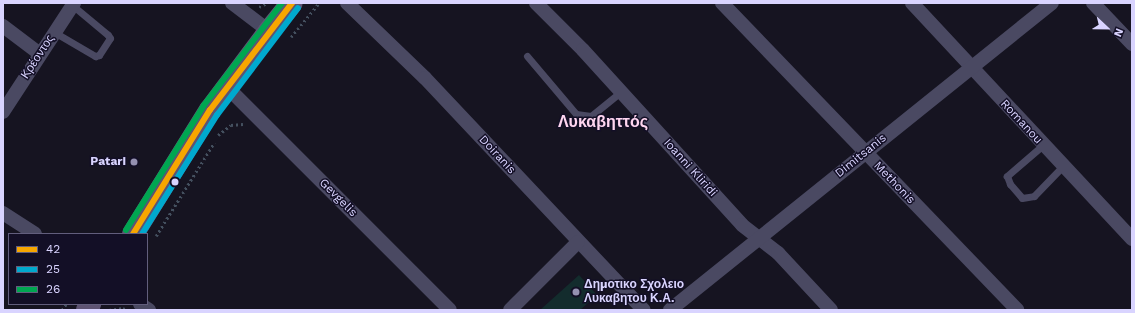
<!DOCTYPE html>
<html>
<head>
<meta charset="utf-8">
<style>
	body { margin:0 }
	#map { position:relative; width:1135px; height:313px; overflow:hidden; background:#161421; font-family:"Work Sans",sans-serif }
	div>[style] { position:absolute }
	.green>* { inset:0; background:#132c2d }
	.path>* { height:2.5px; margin-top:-1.25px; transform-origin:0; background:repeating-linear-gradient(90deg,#44505f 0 2px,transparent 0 5px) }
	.lane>* { height:7px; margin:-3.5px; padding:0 3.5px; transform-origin:3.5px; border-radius:3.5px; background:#4a4962 }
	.street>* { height:14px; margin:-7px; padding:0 7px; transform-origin:7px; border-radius:7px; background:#4a4962 }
	.primary>* { height:22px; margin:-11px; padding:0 11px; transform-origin:11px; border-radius:11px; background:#5e5373 }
	.bus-1>* { height:6px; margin:-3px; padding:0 3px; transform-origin:3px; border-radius:3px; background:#f7a600 }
	.bus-2>* { height:6px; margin:-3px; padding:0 3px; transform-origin:3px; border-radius:3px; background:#00a9ce }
	.bus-3>* { height:6px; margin:-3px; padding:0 3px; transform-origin:3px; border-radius:3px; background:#00a651 }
	.dots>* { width:11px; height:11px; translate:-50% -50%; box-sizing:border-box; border:2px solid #130f26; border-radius:50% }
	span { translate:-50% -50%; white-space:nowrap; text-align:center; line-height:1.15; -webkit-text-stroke:3px #130f26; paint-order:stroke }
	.street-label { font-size:12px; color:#d9d4ff }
	.poi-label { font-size:12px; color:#d9d4ff; font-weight:700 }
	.right { translate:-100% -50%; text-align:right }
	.left { translate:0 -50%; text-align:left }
	.district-label { font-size:16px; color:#ffd6f0; font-weight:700 }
	.frame { position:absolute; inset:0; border:4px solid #d9d4ff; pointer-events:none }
	.legend { position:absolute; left:8px; top:233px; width:140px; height:72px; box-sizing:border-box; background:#130f26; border:1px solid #625e7d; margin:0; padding:5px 7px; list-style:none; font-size:12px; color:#d9d4ff }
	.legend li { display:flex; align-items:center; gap:8px; height:20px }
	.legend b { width:20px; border:1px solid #625e7d }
	.north { position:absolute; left:1087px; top:8px; width:40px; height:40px; -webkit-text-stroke:3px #130f26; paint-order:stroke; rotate:112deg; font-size:11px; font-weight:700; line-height:16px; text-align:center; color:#d9d4ff }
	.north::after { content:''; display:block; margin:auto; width:14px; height:18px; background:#d9d4ff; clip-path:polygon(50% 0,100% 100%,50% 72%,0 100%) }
</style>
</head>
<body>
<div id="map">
	<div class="green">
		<i style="clip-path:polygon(579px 275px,597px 295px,580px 310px,540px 310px)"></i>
	</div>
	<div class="path">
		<i style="left:259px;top:7px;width:9px;rotate:-27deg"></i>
		<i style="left:291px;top:37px;width:44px;rotate:-50.5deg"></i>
		<i style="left:218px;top:135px;width:16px;rotate:-38deg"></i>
		<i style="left:231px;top:125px;width:12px;rotate:-5deg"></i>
		<i style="left:156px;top:236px;width:110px;rotate:-58.1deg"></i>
		<i style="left:62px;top:310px;width:7px;rotate:-56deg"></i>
		<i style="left:109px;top:310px;width:14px;rotate:-8deg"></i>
		<i style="left:123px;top:308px;width:4px;rotate:27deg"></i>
	</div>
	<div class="lane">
		<i style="left:54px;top:32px;width:48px;rotate:30.3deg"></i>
		<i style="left:95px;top:56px;width:4px;rotate:-14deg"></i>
		<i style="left:99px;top:55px;width:20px;rotate:-57deg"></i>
		<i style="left:110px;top:38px;width:4px;rotate:-124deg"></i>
		<i style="left:108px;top:35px;width:47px;rotate:-140.2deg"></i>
		<i style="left:527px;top:56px;width:76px;rotate:49.8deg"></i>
		<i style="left:576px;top:114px;width:15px;rotate:8deg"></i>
		<i style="left:591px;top:116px;width:38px;rotate:-39deg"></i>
		<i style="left:1043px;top:145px;width:48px;rotate:139.3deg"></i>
		<i style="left:1007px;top:176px;width:9px;rotate:69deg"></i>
		<i style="left:1010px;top:184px;width:18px;rotate:49deg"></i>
		<i style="left:1022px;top:198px;width:12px;rotate:-9deg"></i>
		<i style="left:1034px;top:196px;width:42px;rotate:-46deg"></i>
	</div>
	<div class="street">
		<i style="left:232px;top:3px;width:46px;rotate:37.1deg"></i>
		<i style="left:347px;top:3px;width:108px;rotate:43.9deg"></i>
		<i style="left:425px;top:78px;width:319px;rotate:46.7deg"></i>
		<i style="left:536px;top:3px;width:66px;rotate:45deg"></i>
		<i style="left:583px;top:50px;width:236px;rotate:47.7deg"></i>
		<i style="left:742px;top:225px;width:46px;rotate:37.9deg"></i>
		<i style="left:778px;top:253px;width:78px;rotate:47.1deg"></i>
		<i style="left:722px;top:3px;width:426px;rotate:46.1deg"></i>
		<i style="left:912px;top:3px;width:323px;rotate:47deg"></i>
		<i style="left:1093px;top:3px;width:57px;rotate:46.4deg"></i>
		<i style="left:3px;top:26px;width:46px;rotate:37.1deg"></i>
		<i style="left:227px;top:87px;width:315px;rotate:45deg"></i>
		<i style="left:3px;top:112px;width:130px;rotate:-56.9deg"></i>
		<i style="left:3px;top:213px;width:38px;rotate:33deg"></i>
		<i style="left:140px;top:304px;width:11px;rotate:34deg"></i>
		<i style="left:510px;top:310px;width:96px;rotate:-45deg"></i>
		<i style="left:670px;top:310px;width:490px;rotate:-38.8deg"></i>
	</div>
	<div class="primary">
		<i style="left:133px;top:234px;width:146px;rotate:-58.2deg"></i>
		<i style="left:210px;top:110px;width:99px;rotate:-53.2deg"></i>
		<i style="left:269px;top:31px;width:36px;rotate:-51deg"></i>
		<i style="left:87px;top:310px;width:7px;rotate:-63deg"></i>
	</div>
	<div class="bus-1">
		<i style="left:133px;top:234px;width:146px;rotate:-58.2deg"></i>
		<i style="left:210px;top:110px;width:135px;rotate:-52.5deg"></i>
	</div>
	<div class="bus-2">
		<i style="left:142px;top:234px;width:141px;rotate:-57.8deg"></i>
		<i style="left:217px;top:115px;width:134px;rotate:-52.9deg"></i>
	</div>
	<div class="bus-3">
		<i style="left:126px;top:230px;width:147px;rotate:-58deg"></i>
		<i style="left:204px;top:105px;width:128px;rotate:-52.6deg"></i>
	</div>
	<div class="dots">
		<i style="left:134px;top:162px;background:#9591b1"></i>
		<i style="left:175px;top:182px;background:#d9d4ff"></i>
		<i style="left:576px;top:292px;background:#9591b1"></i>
	</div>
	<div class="street-label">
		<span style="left:38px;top:57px;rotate:-57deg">Κρέοντος</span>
		<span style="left:1021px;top:122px;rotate:47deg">Romanou</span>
		<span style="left:497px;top:155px;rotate:47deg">Doiranis</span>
		<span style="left:861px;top:156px;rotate:-39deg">Dimitsanis</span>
		<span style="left:690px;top:168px;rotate:48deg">Ioanni Kliridi</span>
		<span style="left:894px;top:183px;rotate:46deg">Methonis</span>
		<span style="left:338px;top:198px;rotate:45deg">Gevgelis</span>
	</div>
	<div class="poi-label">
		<span class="right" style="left:126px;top:162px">Patari</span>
		<span class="left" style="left:584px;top:292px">Δημοτικο Σχολειο<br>Λυκαβητου Κ.Α.</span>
	</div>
	<div class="district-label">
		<span style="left:603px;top:122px">Λυκαβηττός</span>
	</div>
	<div class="frame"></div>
	<ul class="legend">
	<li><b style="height:5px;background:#f7a600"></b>42</li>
	<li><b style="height:5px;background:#00a9ce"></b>25</li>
	<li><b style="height:5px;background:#00a651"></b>26</li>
	</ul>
	<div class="north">N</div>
</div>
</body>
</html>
